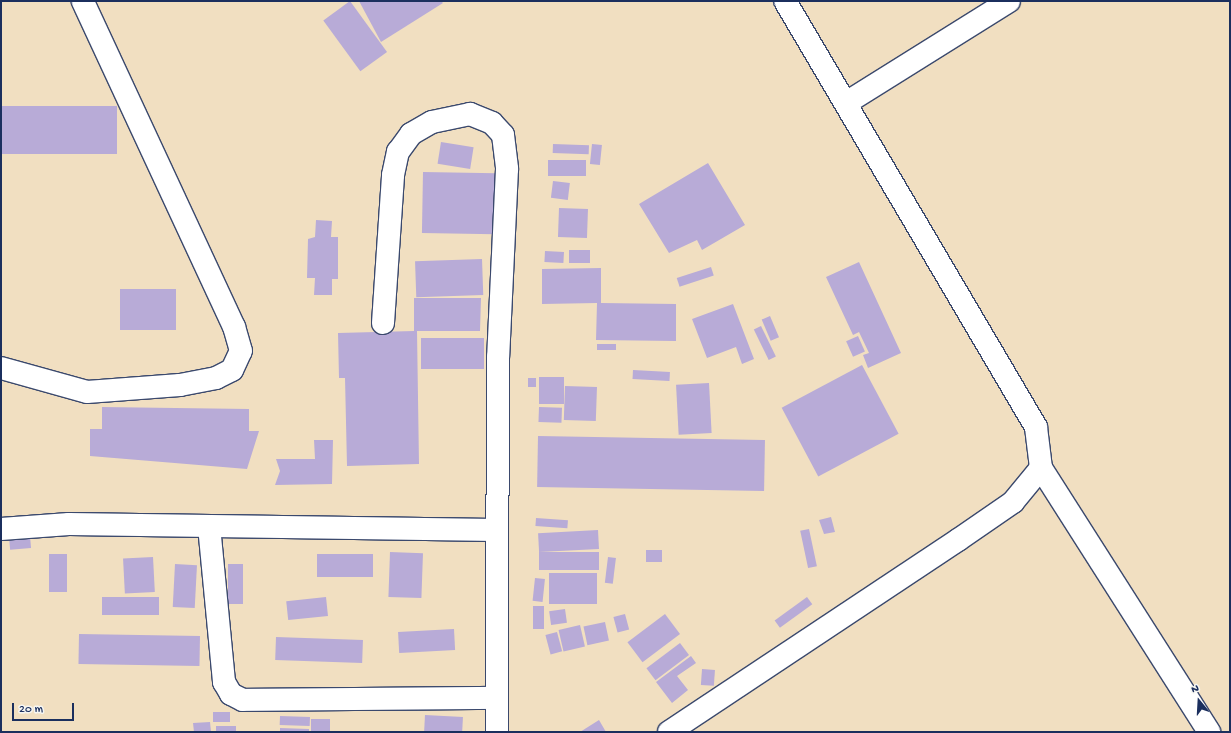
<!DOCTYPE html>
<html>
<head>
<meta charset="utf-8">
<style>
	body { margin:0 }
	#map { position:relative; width:1231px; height:733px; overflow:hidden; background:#f1dfc1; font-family:"Gochi Hand",sans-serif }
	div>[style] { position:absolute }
	.building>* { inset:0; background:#b8abd7; transform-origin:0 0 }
	.roads { filter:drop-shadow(1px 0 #3b496d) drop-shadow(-1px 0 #3b496d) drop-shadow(0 1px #3b496d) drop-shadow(0 -1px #3b496d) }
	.minor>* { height:22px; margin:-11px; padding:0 11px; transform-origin:11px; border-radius:11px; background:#fff }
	span { translate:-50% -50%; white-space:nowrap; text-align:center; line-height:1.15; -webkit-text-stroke:4px #f6f6f2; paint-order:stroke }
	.frame { position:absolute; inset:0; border:2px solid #1b2f5e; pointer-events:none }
	.north { position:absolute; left:1179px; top:681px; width:40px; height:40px; -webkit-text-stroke:3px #f6f6f2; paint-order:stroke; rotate:342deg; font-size:11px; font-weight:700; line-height:16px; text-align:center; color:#1b2f5e }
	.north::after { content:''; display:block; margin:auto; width:14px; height:18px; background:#1b2f5e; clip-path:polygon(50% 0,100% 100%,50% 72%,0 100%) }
	.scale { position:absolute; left:12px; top:703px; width:62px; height:18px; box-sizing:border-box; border:2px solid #1b2f5e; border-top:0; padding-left:5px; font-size:12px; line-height:14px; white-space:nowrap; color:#1b2f5e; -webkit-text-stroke:3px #f6f6f2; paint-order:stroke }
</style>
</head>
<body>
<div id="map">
	<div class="building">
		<i style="left:350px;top:1px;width:63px;height:33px;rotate:54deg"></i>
		<i style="clip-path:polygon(359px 1px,441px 1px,443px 3px,381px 42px)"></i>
		<i style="left:117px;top:106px;width:48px;height:116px;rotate:90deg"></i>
		<i style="left:441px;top:142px;width:33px;height:22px;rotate:9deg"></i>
		<i style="left:553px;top:144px;width:36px;height:9px;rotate:2deg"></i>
		<i style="left:592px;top:144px;width:10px;height:20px;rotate:6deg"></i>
		<i style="left:548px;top:160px;width:38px;height:16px"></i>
		<i style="clip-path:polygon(708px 163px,745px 225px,702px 250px,697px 240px,669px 253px,639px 204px)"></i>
		<i style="left:423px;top:172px;width:73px;height:61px;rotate:1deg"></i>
		<i style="left:553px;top:181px;width:17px;height:17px;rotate:7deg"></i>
		<i style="left:559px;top:208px;width:29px;height:29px;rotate:2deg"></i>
		<i style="clip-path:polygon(316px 220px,332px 221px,331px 237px,338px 237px,338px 279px,332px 279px,332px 295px,314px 295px,315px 278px,307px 278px,308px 239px,315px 237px)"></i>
		<i style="left:569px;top:250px;width:21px;height:13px"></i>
		<i style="left:545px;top:251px;width:19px;height:11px;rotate:3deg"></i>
		<i style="left:482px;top:259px;width:36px;height:67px;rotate:88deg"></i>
		<i style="clip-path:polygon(859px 262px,901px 353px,868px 368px,863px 355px,869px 353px,859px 332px,853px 335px,826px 277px)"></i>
		<i style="left:711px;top:267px;width:9px;height:36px;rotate:72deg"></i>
		<i style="clip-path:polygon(601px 268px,601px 303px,676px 304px,676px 341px,596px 340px,597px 303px,542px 304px,542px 269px)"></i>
		<i style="left:176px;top:289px;width:41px;height:56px;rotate:90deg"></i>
		<i style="clip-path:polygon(414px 298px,481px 298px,480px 331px,417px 331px,419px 464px,347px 466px,345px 378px,339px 378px,338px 333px,414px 331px)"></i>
		<i style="clip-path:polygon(733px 304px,754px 359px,742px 364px,736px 347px,707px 358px,692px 319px)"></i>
		<i style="left:770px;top:316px;width:23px;height:9px;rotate:67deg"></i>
		<i style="left:761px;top:326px;width:34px;height:8px;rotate:64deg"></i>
		<i style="left:858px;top:336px;width:17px;height:13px;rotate:66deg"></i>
		<i style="left:421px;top:338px;width:63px;height:31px"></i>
		<i style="left:616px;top:344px;width:6px;height:19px;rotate:90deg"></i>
		<i style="left:862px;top:365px;width:78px;height:91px;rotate:62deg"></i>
		<i style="left:633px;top:370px;width:37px;height:9px;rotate:3deg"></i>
		<i style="left:539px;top:377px;width:25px;height:27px"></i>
		<i style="left:528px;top:378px;width:8px;height:9px"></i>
		<i style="left:709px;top:383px;width:50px;height:33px;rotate:87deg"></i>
		<i style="left:565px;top:386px;width:32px;height:34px;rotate:2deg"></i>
		<i style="clip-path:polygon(102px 407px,249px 409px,249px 431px,259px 431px,247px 469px,90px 456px,90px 429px,102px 429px)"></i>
		<i style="left:539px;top:407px;width:23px;height:15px;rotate:2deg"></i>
		<i style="left:538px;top:436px;width:227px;height:51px;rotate:1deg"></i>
		<i style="clip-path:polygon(314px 440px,333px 440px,332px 484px,275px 485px,280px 471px,276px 459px,315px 459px)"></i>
		<i style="clip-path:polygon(831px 517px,835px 532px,824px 534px,819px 520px)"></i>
		<i style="left:536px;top:518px;width:32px;height:8px;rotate:4deg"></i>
		<i style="left:809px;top:529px;width:38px;height:9px;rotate:78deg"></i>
		<i style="left:598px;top:530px;width:19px;height:60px;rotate:87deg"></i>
		<i style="left:30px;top:536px;width:12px;height:21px;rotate:85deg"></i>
		<i style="left:662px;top:550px;width:12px;height:16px;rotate:90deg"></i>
		<i style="left:390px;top:552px;width:33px;height:45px;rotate:2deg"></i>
		<i style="left:539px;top:552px;width:60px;height:18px"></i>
		<i style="left:49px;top:554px;width:18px;height:38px"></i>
		<i style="left:373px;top:554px;width:23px;height:56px;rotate:90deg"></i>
		<i style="left:153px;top:557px;width:35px;height:30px;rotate:87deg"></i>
		<i style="left:608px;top:557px;width:8px;height:26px;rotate:7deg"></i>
		<i style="left:175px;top:564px;width:22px;height:43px;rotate:3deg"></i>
		<i style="left:228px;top:564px;width:15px;height:40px"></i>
		<i style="left:549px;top:573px;width:48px;height:31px"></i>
		<i style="left:535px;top:578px;width:10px;height:23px;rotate:6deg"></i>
		<i style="left:159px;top:597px;width:18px;height:57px;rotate:90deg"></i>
		<i style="left:326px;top:597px;width:19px;height:40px;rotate:84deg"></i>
		<i style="left:807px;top:597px;width:9px;height:40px;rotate:54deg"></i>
		<i style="left:533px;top:606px;width:11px;height:23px"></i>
		<i style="left:565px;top:609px;width:14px;height:16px;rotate:82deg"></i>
		<i style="left:625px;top:614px;width:16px;height:12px;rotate:75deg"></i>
		<i style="left:665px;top:614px;width:25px;height:47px;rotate:53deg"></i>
		<i style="left:605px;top:622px;width:19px;height:22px;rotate:78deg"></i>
		<i style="left:580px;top:625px;width:22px;height:22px;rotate:77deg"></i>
		<i style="left:454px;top:629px;width:21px;height:56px;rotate:87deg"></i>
		<i style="left:557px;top:632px;width:20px;height:12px;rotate:75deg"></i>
		<i style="left:79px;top:634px;width:121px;height:30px;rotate:1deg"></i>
		<i style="left:276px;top:637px;width:87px;height:23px;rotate:2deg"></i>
		<i style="left:680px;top:643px;width:15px;height:42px;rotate:53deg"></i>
		<i style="clip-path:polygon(691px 656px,696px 663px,677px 676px,688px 690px,672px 703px,656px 682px)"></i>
		<i style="left:702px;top:669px;width:13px;height:16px;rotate:4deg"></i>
		<i style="left:213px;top:712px;width:17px;height:10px"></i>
		<i style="left:425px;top:715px;width:38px;height:17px;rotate:3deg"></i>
		<i style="left:280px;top:716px;width:30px;height:9px;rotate:2deg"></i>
		<i style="left:311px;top:719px;width:19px;height:13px"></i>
		<i style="clip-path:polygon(599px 720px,606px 732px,580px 732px)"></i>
		<i style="clip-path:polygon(210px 722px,211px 732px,194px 732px,193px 723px)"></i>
		<i style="left:216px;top:726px;width:20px;height:6px"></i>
		<i style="clip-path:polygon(280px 728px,309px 729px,309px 732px,280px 732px)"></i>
	</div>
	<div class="roads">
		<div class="minor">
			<i style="left:846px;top:103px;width:192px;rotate:-32deg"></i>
			<i style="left:383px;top:323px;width:148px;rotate:-86.1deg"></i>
			<i style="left:393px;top:175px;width:24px;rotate:-78deg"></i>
			<i style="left:398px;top:152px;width:22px;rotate:-54deg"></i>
			<i style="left:411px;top:134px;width:24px;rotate:-30deg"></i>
			<i style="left:432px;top:122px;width:39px;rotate:-12deg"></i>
			<i style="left:470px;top:114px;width:24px;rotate:22deg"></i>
			<i style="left:492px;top:123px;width:16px;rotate:47deg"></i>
			<i style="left:503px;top:135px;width:34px;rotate:83deg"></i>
			<i style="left:507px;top:169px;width:188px;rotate:92.7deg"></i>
			<i style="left:498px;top:357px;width:375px;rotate:90.2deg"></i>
			<i style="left:1px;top:368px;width:89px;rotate:15.6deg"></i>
			<i style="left:87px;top:392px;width:93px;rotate:-4.3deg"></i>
			<i style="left:180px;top:385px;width:37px;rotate:-11deg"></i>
			<i style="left:216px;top:378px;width:18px;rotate:-27deg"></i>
			<i style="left:232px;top:370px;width:21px;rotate:-65deg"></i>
			<i style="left:241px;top:351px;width:25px;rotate:-106deg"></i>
			<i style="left:234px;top:327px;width:359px;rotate:-114.9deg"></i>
			<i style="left:1041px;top:468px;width:313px;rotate:57.5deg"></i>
			<i style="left:209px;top:526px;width:157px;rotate:84.5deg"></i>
			<i style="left:224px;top:682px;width:14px;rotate:60deg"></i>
			<i style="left:231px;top:694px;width:13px;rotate:27deg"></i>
			<i style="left:243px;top:700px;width:254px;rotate:-0.5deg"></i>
			<i style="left:1px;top:529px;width:68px;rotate:-4.2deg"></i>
			<i style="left:69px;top:524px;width:427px;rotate:0.8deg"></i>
			<i style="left:669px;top:732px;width:347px;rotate:-33.6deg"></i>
			<i style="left:958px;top:540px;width:67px;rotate:-34.6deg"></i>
			<i style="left:1013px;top:502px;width:44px;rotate:-50.5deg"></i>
			<i style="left:1041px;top:468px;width:41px;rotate:-97deg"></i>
			<i style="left:1036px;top:427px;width:494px;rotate:-120.5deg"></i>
		</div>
	</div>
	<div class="frame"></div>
	<div class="north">N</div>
	<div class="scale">20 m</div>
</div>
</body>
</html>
